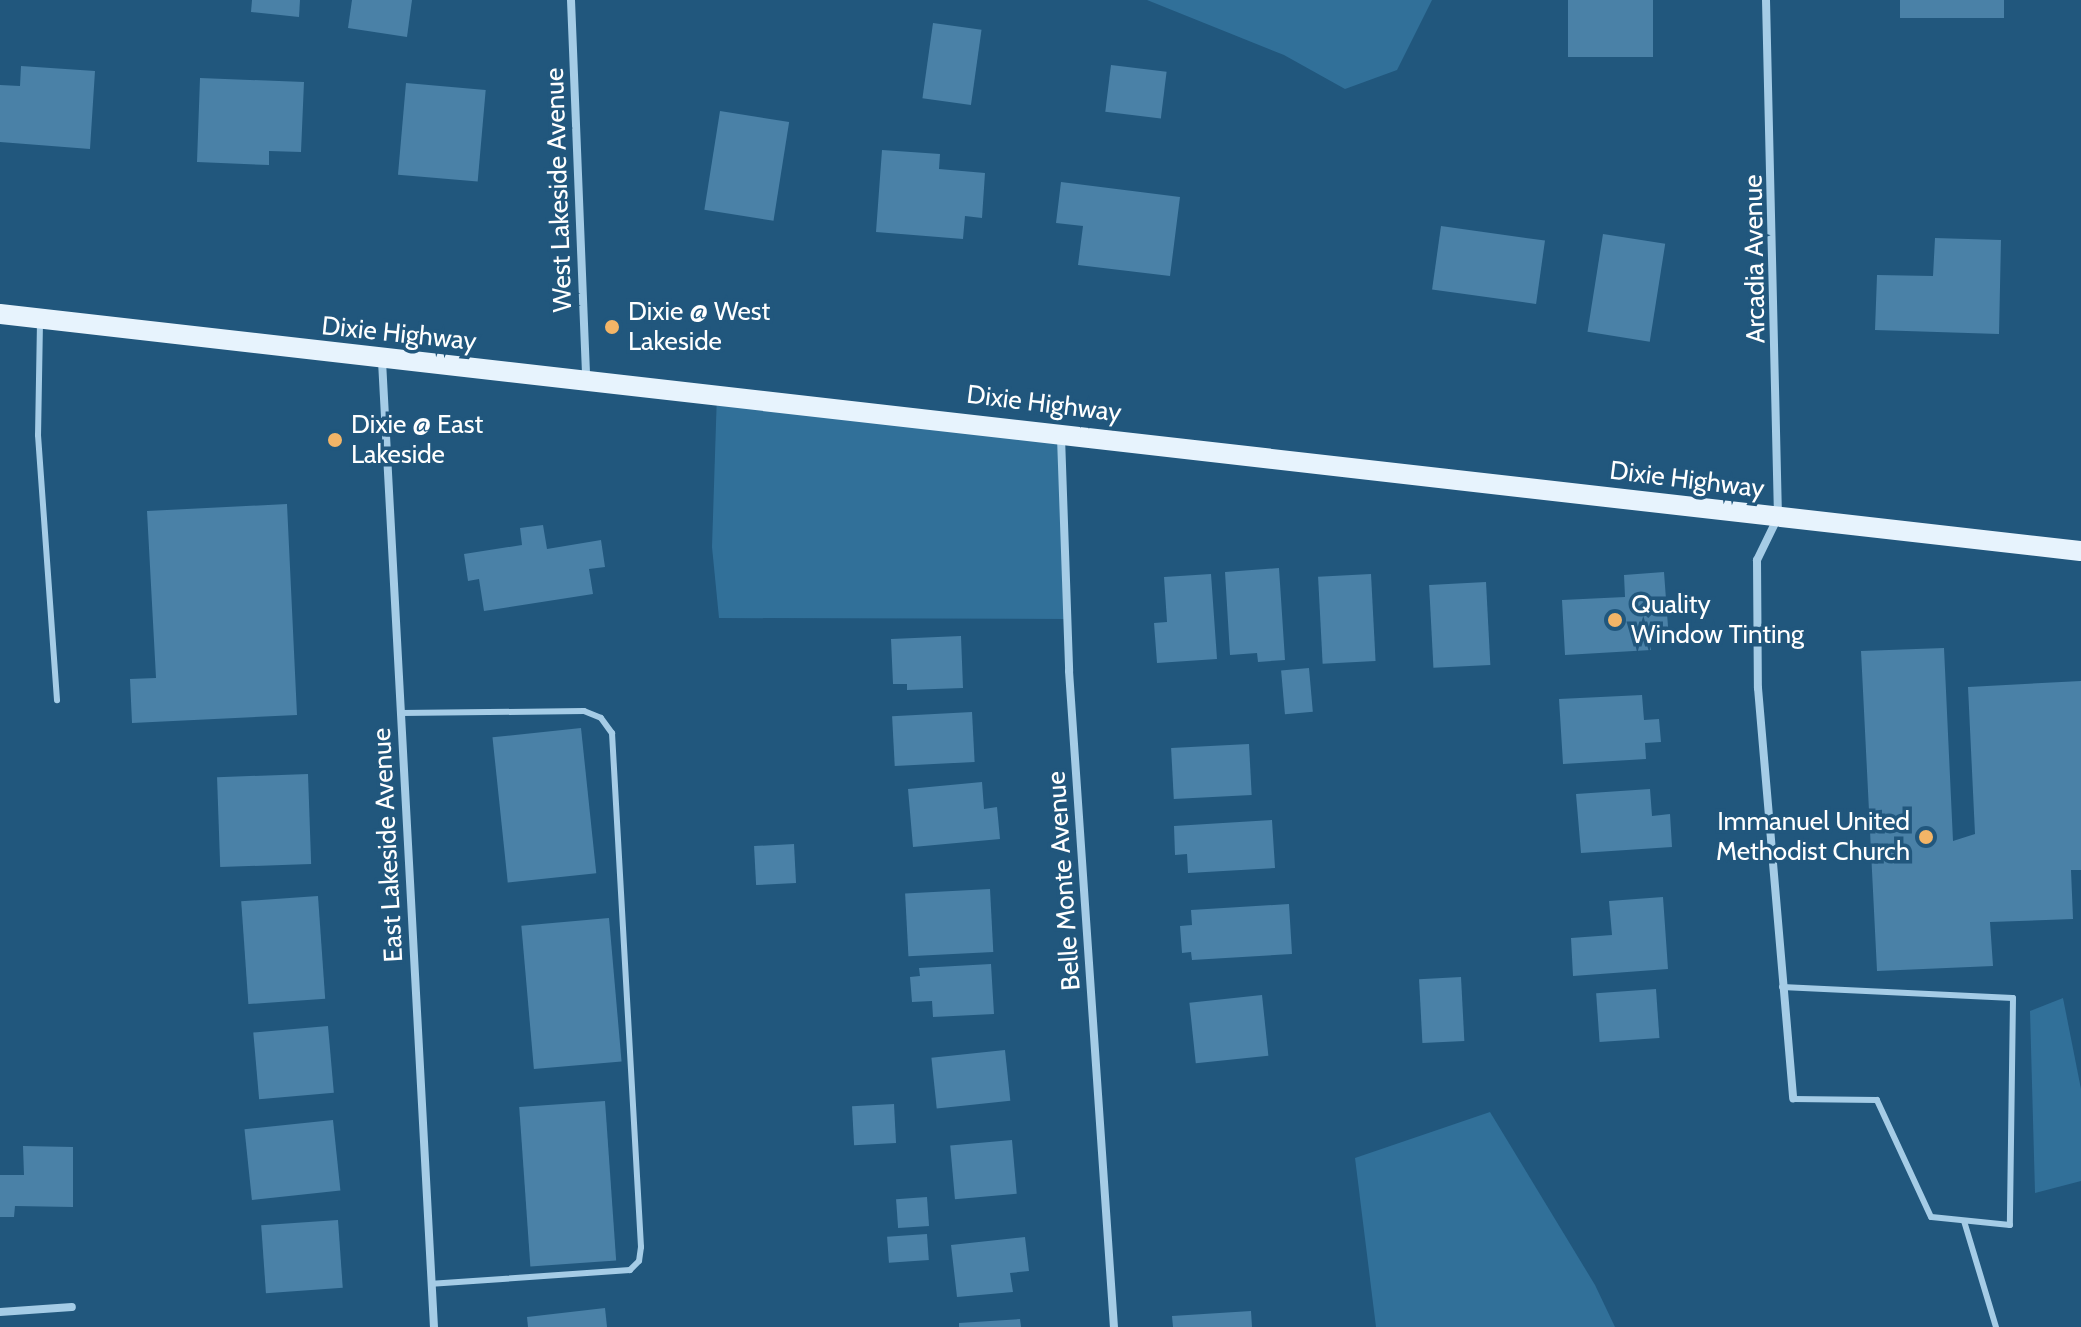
<!DOCTYPE html>
<html>
<head>
<meta charset="utf-8">
<style>
	body { margin:0 }
	#map { position:relative; width:2081px; height:1327px; overflow:hidden; background:#21577d; font-family:Cabin,sans-serif }
	div>[style] { position:absolute }
	.green>* { inset:0; background:#317099 }
	.building>* { inset:0; background:#4a81a7; transform-origin:0 0 }
	.lane>* { height:6px; margin:-3px; padding:0 3px; transform-origin:3px; border-radius:3px; background:#a5cce6 }
	.street>* { height:8px; margin:-4px; padding:0 4px; transform-origin:4px; border-radius:4px; background:#a5cce6 }
	.primary>* { height:20px; margin:-10px; padding:0 10px; transform-origin:10px; border-radius:10px; background:#e7f3fd }
	.dots>* { width:22px; height:22px; translate:-50% -50%; box-sizing:border-box; border:4px solid #21577d; border-radius:50% }
	span { translate:-50% -50%; white-space:nowrap; text-align:center; line-height:1.15; -webkit-text-stroke:7px #21577d; paint-order:stroke }
	.street-label { font-size:26px; color:#fff }
	.poi-label { font-size:26px; color:#fff }
	.left { translate:0 -50%; text-align:left }
	.right { translate:-100% -50%; text-align:right }
</style>
</head>
<body>
<div id="map">
	<div class="green">
		<i style="clip-path:polygon(1147px 0,1432px 0,1397px 70px,1345px 89px,1284px 55px)"></i>
		<i style="clip-path:polygon(717px 393px,1061px 433px,1067px 619px,719px 618px,712px 547px)"></i>
		<i style="clip-path:polygon(2063px 998px,2081px 1089px,2081px 1181px,2035px 1193px,2030px 1011px)"></i>
		<i style="clip-path:polygon(1490px 1112px,1595px 1285px,1615px 1327px,1376px 1327px,1355px 1158px)"></i>
	</div>
	<div class="building">
		<i style="clip-path:polygon(252px 0,300px 0,299px 17px,251px 12px)"></i>
		<i style="clip-path:polygon(352px 0,412px 0,407px 37px,348px 28px)"></i>
		<i style="left:1568px;top:0;width:85px;height:57px"></i>
		<i style="left:1900px;top:0;width:104px;height:18px"></i>
		<i style="left:933px;top:23px;width:49px;height:76px;rotate:8deg"></i>
		<i style="left:1111px;top:65px;width:56px;height:47px;rotate:7deg"></i>
		<i style="clip-path:polygon(21px 66px,95px 71px,90px 149px,0 142px,0 85px,20px 86px)"></i>
		<i style="clip-path:polygon(200px 78px,304px 82px,301px 152px,269px 151px,269px 165px,197px 162px)"></i>
		<i style="left:406px;top:83px;width:80px;height:92px;rotate:5deg"></i>
		<i style="left:720px;top:111px;width:70px;height:100px;rotate:9deg"></i>
		<i style="clip-path:polygon(882px 150px,940px 154px,939px 169px,985px 173px,982px 218px,965px 216px,963px 239px,876px 232px)"></i>
		<i style="clip-path:polygon(1061px 182px,1180px 197px,1170px 276px,1078px 265px,1083px 226px,1056px 223px)"></i>
		<i style="left:1441px;top:226px;width:105px;height:64px;rotate:8deg"></i>
		<i style="left:1603px;top:234px;width:63px;height:99px;rotate:9deg"></i>
		<i style="clip-path:polygon(1935px 238px,2001px 240px,1999px 334px,1875px 330px,1877px 275px,1933px 276px)"></i>
		<i style="clip-path:polygon(287px 504px,297px 715px,132px 723px,130px 679px,156px 678px,147px 511px)"></i>
		<i style="clip-path:polygon(543px 525px,547px 549px,601px 540px,605px 567px,589px 569px,593px 594px,484px 611px,479px 579px,468px 581px,464px 554px,522px 545px,520px 528px)"></i>
		<i style="clip-path:polygon(1279px 568px,1285px 660px,1258px 662px,1257px 653px,1230px 655px,1225px 572px)"></i>
		<i style="clip-path:polygon(1664px 572px,1669px 640px,1651px 641px,1651px 650px,1565px 655px,1562px 600px,1625px 597px,1624px 575px)"></i>
		<i style="clip-path:polygon(1211px 574px,1217px 659px,1157px 663px,1154px 623px,1167px 622px,1164px 577px)"></i>
		<i style="left:1371px;top:574px;width:87px;height:53px;rotate:87deg"></i>
		<i style="left:1486px;top:582px;width:83px;height:57px;rotate:87deg"></i>
		<i style="clip-path:polygon(961px 636px,963px 688px,907px 690px,907px 684px,893px 684px,891px 639px)"></i>
		<i style="clip-path:polygon(1944px 648px,1953px 841px,1975px 834px,1968px 687px,2081px 681px,2081px 870px,2071px 870px,2073px 919px,1990px 922px,1993px 966px,1877px 971px,1861px 651px)"></i>
		<i style="left:1309px;top:668px;width:44px;height:28px;rotate:85deg"></i>
		<i style="clip-path:polygon(1642px 695px,1644px 720px,1659px 719px,1661px 742px,1645px 743px,1646px 759px,1563px 764px,1559px 699px)"></i>
		<i style="left:972px;top:712px;width:50px;height:80px;rotate:87deg"></i>
		<i style="left:581px;top:728px;width:146px;height:89px;rotate:84deg"></i>
		<i style="left:1249px;top:744px;width:51px;height:78px;rotate:87deg"></i>
		<i style="left:308px;top:774px;width:90px;height:91px;rotate:88deg"></i>
		<i style="clip-path:polygon(982px 782px,984px 809px,997px 807px,1000px 839px,913px 847px,908px 789px)"></i>
		<i style="clip-path:polygon(1650px 789px,1652px 816px,1670px 814px,1672px 847px,1581px 853px,1576px 794px)"></i>
		<i style="clip-path:polygon(1272px 820px,1275px 868px,1188px 873px,1187px 854px,1175px 855px,1174px 826px)"></i>
		<i style="left:794px;top:844px;width:39px;height:40px;rotate:87deg"></i>
		<i style="left:990px;top:889px;width:63px;height:85px;rotate:87deg"></i>
		<i style="left:318px;top:896px;width:103px;height:77px;rotate:86deg"></i>
		<i style="clip-path:polygon(1663px 897px,1668px 969px,1573px 976px,1571px 938px,1612px 935px,1609px 901px)"></i>
		<i style="clip-path:polygon(1289px 904px,1292px 954px,1192px 960px,1191px 952px,1182px 953px,1180px 926px,1192px 925px,1191px 910px)"></i>
		<i style="left:609px;top:918px;width:144px;height:88px;rotate:85deg"></i>
		<i style="clip-path:polygon(991px 964px,994px 1014px,933px 1017px,932px 1001px,912px 1002px,910px 977px,920px 976px,919px 968px)"></i>
		<i style="left:1461px;top:977px;width:64px;height:42px;rotate:87deg"></i>
		<i style="left:1656px;top:989px;width:49px;height:60px;rotate:86deg"></i>
		<i style="left:1262px;top:995px;width:61px;height:73px;rotate:84deg"></i>
		<i style="left:328px;top:1026px;width:67px;height:75px;rotate:85deg"></i>
		<i style="left:1005px;top:1050px;width:51px;height:74px;rotate:84deg"></i>
		<i style="left:605px;top:1101px;width:160px;height:86px;rotate:86deg"></i>
		<i style="left:894px;top:1104px;width:39px;height:42px;rotate:87deg"></i>
		<i style="left:333px;top:1120px;width:71px;height:89px;rotate:84deg"></i>
		<i style="left:1012px;top:1140px;width:54px;height:62px;rotate:85deg"></i>
		<i style="clip-path:polygon(23px 1146px,73px 1147px,73px 1207px,15px 1206px,14px 1217px,0 1217px,0 1175px,24px 1175px)"></i>
		<i style="left:927px;top:1197px;width:29px;height:31px;rotate:86deg"></i>
		<i style="left:338px;top:1220px;width:68px;height:77px;rotate:86deg"></i>
		<i style="left:927px;top:1234px;width:26px;height:40px;rotate:86deg"></i>
		<i style="clip-path:polygon(1025px 1237px,1029px 1271px,1010px 1273px,1013px 1292px,957px 1297px,951px 1245px)"></i>
		<i style="clip-path:polygon(605px 1308px,607px 1327px,528px 1327px,527px 1317px)"></i>
		<i style="clip-path:polygon(1251px 1311px,1252px 1327px,1173px 1327px,1172px 1316px)"></i>
		<i style="clip-path:polygon(1020px 1319px,1021px 1327px,959px 1327px,959px 1323px)"></i>
	</div>
	<div class="lane">
		<i style="left:40px;top:322px;width:113px;rotate:91deg"></i>
		<i style="left:38px;top:435px;width:266px;rotate:85.9deg"></i>
		<i style="left:401px;top:713px;width:183px;rotate:-0.6deg"></i>
		<i style="left:584px;top:711px;width:18px;rotate:22deg"></i>
		<i style="left:601px;top:718px;width:19px;rotate:54deg"></i>
		<i style="left:612px;top:733px;width:515px;rotate:86.77deg"></i>
		<i style="left:641px;top:1247px;width:14px;rotate:98deg"></i>
		<i style="left:639px;top:1261px;width:13px;rotate:135deg"></i>
		<i style="left:630px;top:1270px;width:198px;rotate:176deg"></i>
		<i style="left:1782px;top:987px;width:231px;rotate:2.7deg"></i>
		<i style="left:2013px;top:998px;width:227px;rotate:90.8deg"></i>
		<i style="left:2010px;top:1225px;width:79px;rotate:-174.2deg"></i>
		<i style="left:1931px;top:1217px;width:129px;rotate:-114.8deg"></i>
		<i style="left:1877px;top:1100px;width:84px;rotate:-179.3deg"></i>
		<i style="left:1964px;top:1221px;width:111px;rotate:73.2deg"></i>
	</div>
	<div class="street">
		<i style="left:571px;top:0;width:378px;rotate:87.7deg"></i>
		<i style="left:1766px;top:0;width:517px;rotate:88.67deg"></i>
		<i style="left:1778px;top:517px;width:48px;rotate:116deg"></i>
		<i style="left:1757px;top:560px;width:128px;rotate:89.6deg"></i>
		<i style="left:1758px;top:688px;width:412px;rotate:85.1deg"></i>
		<i style="left:382px;top:361px;width:967px;rotate:86.92deg"></i>
		<i style="left:1061px;top:437px;width:234px;rotate:88deg"></i>
		<i style="left:1069px;top:671px;width:658px;rotate:86.08deg"></i>
		<i style="left:0;top:1312px;width:72px;rotate:-4deg"></i>
	</div>
	<div class="primary">
		<i style="left:0;top:314px;width:2094px;rotate:6.5deg"></i>
	</div>
	<div class="dots">
		<i style="left:612px;top:327px;background:#f3b567"></i>
		<i style="left:335px;top:440px;background:#f3b567"></i>
		<i style="left:1615px;top:620px;background:#f3b567"></i>
		<i style="left:1926px;top:837px;background:#f3b567"></i>
	</div>
	<div class="street-label">
		<span style="left:559px;top:190px;rotate:-92deg">West Lakeside Avenue</span>
		<span style="left:1755px;top:259px;rotate:-91deg">Arcadia Avenue</span>
		<span style="left:399px;top:334px;rotate:6deg">Dixie Highway</span>
		<span style="left:1044px;top:404px;rotate:7deg">Dixie Highway</span>
		<span style="left:1687px;top:480px;rotate:7deg">Dixie Highway</span>
		<span style="left:388px;top:845px;rotate:-93deg">East Lakeside Avenue</span>
		<span style="left:1064px;top:881px;rotate:-94deg">Belle Monte Avenue</span>
	</div>
	<div class="poi-label">
		<span class="left" style="left:628px;top:327px">Dixie @ West<br>Lakeside</span>
		<span class="left" style="left:351px;top:440px">Dixie @ East<br>Lakeside</span>
		<span class="left" style="left:1631px;top:620px">Quality<br>Window Tinting</span>
		<span class="right" style="left:1910px;top:837px">Immanuel United<br>Methodist Church</span>
	</div>
</div>
</body>
</html>
